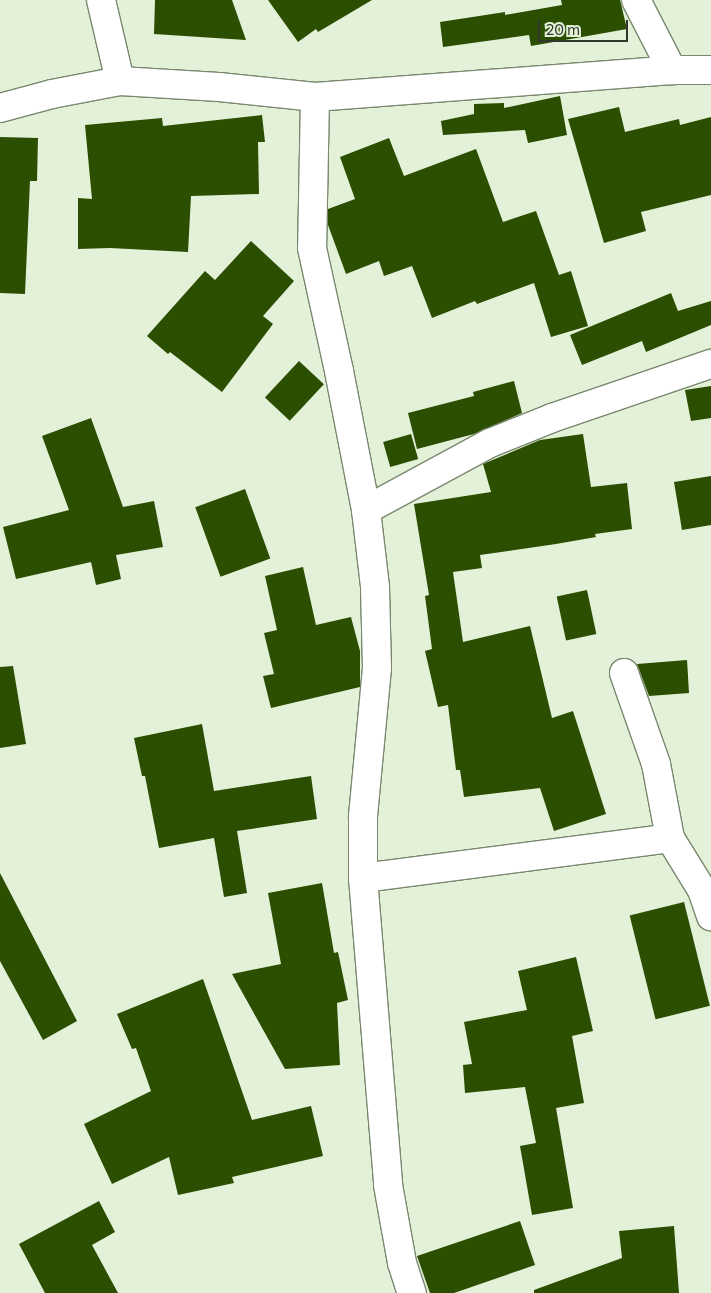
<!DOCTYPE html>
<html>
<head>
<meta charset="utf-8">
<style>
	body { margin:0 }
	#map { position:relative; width:711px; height:1293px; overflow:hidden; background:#e2f1d7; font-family:Commissioner,sans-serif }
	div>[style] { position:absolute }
	.building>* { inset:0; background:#2b4e00; transform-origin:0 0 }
	.roads { filter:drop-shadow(1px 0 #79876f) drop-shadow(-1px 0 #79876f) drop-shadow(0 1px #79876f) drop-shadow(0 -1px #79876f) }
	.minor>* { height:28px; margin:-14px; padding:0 14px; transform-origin:14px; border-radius:14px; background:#fff }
	.secondary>* { height:28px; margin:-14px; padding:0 14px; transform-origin:14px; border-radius:14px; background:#fff }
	span { translate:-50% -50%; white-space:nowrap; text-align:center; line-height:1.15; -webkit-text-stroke:5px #e2f1d7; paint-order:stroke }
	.scale { position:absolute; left:538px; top:20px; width:90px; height:22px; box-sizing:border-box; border:2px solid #31372d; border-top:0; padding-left:6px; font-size:15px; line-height:18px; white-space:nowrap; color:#31372d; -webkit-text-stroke:4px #e2f1d7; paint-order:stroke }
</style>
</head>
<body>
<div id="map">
	<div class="building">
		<i style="clip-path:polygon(155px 0,232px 0,246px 40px,154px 34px)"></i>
		<i style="clip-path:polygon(268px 0,372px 0,318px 32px,316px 29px,298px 42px)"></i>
		<i style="clip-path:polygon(561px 0,620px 0,627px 29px,531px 46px,529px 35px,443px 47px,440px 22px,505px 12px,505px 15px,562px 5px)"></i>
		<i style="clip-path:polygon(560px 96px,567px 135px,528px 143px,525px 130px,443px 135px,441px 121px,474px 114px,474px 104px,504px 103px,504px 108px)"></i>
		<i style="clip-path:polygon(619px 107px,625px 132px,679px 119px,680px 125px,711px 117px,711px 195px,641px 212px,646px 231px,604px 243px,568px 119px)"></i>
		<i style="clip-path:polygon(262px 115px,265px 142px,258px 142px,259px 194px,191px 196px,188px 252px,110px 248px,78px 249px,78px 198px,92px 199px,85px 125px,162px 118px,163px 126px)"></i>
		<i style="clip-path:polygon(0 137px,38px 138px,37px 181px,30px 181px,25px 294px,0 293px)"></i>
		<i style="clip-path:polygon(389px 138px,404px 176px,476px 149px,503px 222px,536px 211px,559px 275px,571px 271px,588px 326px,551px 337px,534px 283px,477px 304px,475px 301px,432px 318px,412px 266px,384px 276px,379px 261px,346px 274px,328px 225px,328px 209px,355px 199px,340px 157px)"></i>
		<i style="clip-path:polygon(251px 241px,294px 281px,263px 316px,273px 324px,222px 392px,170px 352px,168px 354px,147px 336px,205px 271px,215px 280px)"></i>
		<i style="clip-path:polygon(671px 293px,678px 311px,711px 301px,711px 325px,646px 352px,642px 341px,582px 365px,570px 335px)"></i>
		<i style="left:299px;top:361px;width:34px;height:50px;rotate:43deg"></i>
		<i style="clip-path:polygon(514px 381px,522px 413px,474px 434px,417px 449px,408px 413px,474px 396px,473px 392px)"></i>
		<i style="clip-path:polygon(711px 386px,711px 418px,691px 421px,685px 390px)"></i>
		<i style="clip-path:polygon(91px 418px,123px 507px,154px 501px,163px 547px,116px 555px,121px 579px,96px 585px,91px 562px,16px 579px,3px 527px,69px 510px,42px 436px)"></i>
		<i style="left:411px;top:434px;width:26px;height:29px;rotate:74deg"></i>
		<i style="clip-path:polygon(583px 434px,591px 487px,627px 483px,632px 529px,595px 534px,596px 537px,556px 544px,480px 555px,482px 568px,453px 572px,463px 642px,530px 626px,552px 718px,573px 711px,606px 814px,554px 831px,540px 788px,464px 797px,460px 770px,456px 770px,448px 705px,438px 707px,425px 651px,432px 649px,425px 596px,429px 595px,414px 504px,491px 492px,483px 464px,540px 440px)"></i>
		<i style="clip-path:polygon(711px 476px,711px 525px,682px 530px,674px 482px)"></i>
		<i style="left:245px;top:489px;width:74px;height:53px;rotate:70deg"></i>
		<i style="clip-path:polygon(303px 567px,316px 625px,351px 617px,360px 651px,360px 687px,271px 708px,263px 676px,274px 674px,264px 633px,277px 630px,265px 576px)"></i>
		<i style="left:587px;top:590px;width:45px;height:31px;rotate:78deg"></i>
		<i style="clip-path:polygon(687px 660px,689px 693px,649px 696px,637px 664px)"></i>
		<i style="clip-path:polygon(13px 666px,26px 744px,0 748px,0 667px)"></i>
		<i style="clip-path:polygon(202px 724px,214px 791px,311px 776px,317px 819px,237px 831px,247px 893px,224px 897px,214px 838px,159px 848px,145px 776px,142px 776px,134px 738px)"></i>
		<i style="clip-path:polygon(0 873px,77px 1021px,43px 1040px,0 961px)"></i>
		<i style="clip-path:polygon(322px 883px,334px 953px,338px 952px,348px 1000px,337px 1003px,340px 1065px,285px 1069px,232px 974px,281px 964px,268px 893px)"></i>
		<i style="left:684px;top:902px;width:107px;height:56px;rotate:76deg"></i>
		<i style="clip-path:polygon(576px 957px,593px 1031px,572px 1036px,584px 1103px,556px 1108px,573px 1208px,532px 1215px,520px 1146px,536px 1143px,525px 1087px,465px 1093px,463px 1065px,472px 1064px,464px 1022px,527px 1010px,518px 971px)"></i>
		<i style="clip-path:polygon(203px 979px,252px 1120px,311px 1106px,323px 1156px,232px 1177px,234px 1183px,178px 1195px,169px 1157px,112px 1184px,84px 1124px,151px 1091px,136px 1048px,132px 1049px,117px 1014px)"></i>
		<i style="clip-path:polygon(99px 1201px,115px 1232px,92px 1245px,118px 1293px,45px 1293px,19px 1244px)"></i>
		<i style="clip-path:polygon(520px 1221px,535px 1265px,454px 1293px,430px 1293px,417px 1256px)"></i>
		<i style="clip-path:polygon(674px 1226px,679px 1293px,534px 1293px,534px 1290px,622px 1258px,619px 1231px)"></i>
	</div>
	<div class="roads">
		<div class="minor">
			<i style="left:101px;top:0;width:83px;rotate:76.8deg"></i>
			<i style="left:636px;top:0;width:79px;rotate:62.8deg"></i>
			<i style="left:315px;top:97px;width:151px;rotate:91.1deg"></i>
			<i style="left:312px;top:248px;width:126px;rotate:77.6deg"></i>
			<i style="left:339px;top:371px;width:142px;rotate:79deg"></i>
			<i style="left:366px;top:510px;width:78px;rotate:83.3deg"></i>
			<i style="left:375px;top:587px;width:81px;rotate:88.6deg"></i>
			<i style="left:377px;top:668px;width:150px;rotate:95.4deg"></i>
			<i style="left:363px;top:817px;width:61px;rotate:90deg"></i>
			<i style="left:363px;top:878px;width:308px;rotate:85.3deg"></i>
			<i style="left:388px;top:1185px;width:79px;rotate:79.8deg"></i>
			<i style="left:402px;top:1263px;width:32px;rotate:72deg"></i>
			<i style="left:366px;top:510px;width:141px;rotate:-28.4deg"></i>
			<i style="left:490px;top:443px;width:67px;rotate:-22deg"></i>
			<i style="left:552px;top:418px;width:168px;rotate:-18.8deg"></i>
			<i style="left:624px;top:673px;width:96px;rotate:70.6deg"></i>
			<i style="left:656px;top:764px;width:75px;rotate:79.3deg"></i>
			<i style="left:363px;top:878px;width:310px;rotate:-7.4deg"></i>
			<i style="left:670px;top:838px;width:61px;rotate:58.4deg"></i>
			<i style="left:702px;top:890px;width:28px;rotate:71deg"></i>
		</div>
		<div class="secondary">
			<i style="left:0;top:108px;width:54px;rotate:-15.1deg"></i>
			<i style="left:52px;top:94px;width:69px;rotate:-10.8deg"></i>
			<i style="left:120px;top:81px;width:99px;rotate:3.5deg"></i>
			<i style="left:219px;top:87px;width:97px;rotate:5.9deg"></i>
			<i style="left:315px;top:97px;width:358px;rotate:-4.3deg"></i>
			<i style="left:672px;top:70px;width:39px"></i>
		</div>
	</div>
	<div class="scale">20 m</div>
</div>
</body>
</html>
